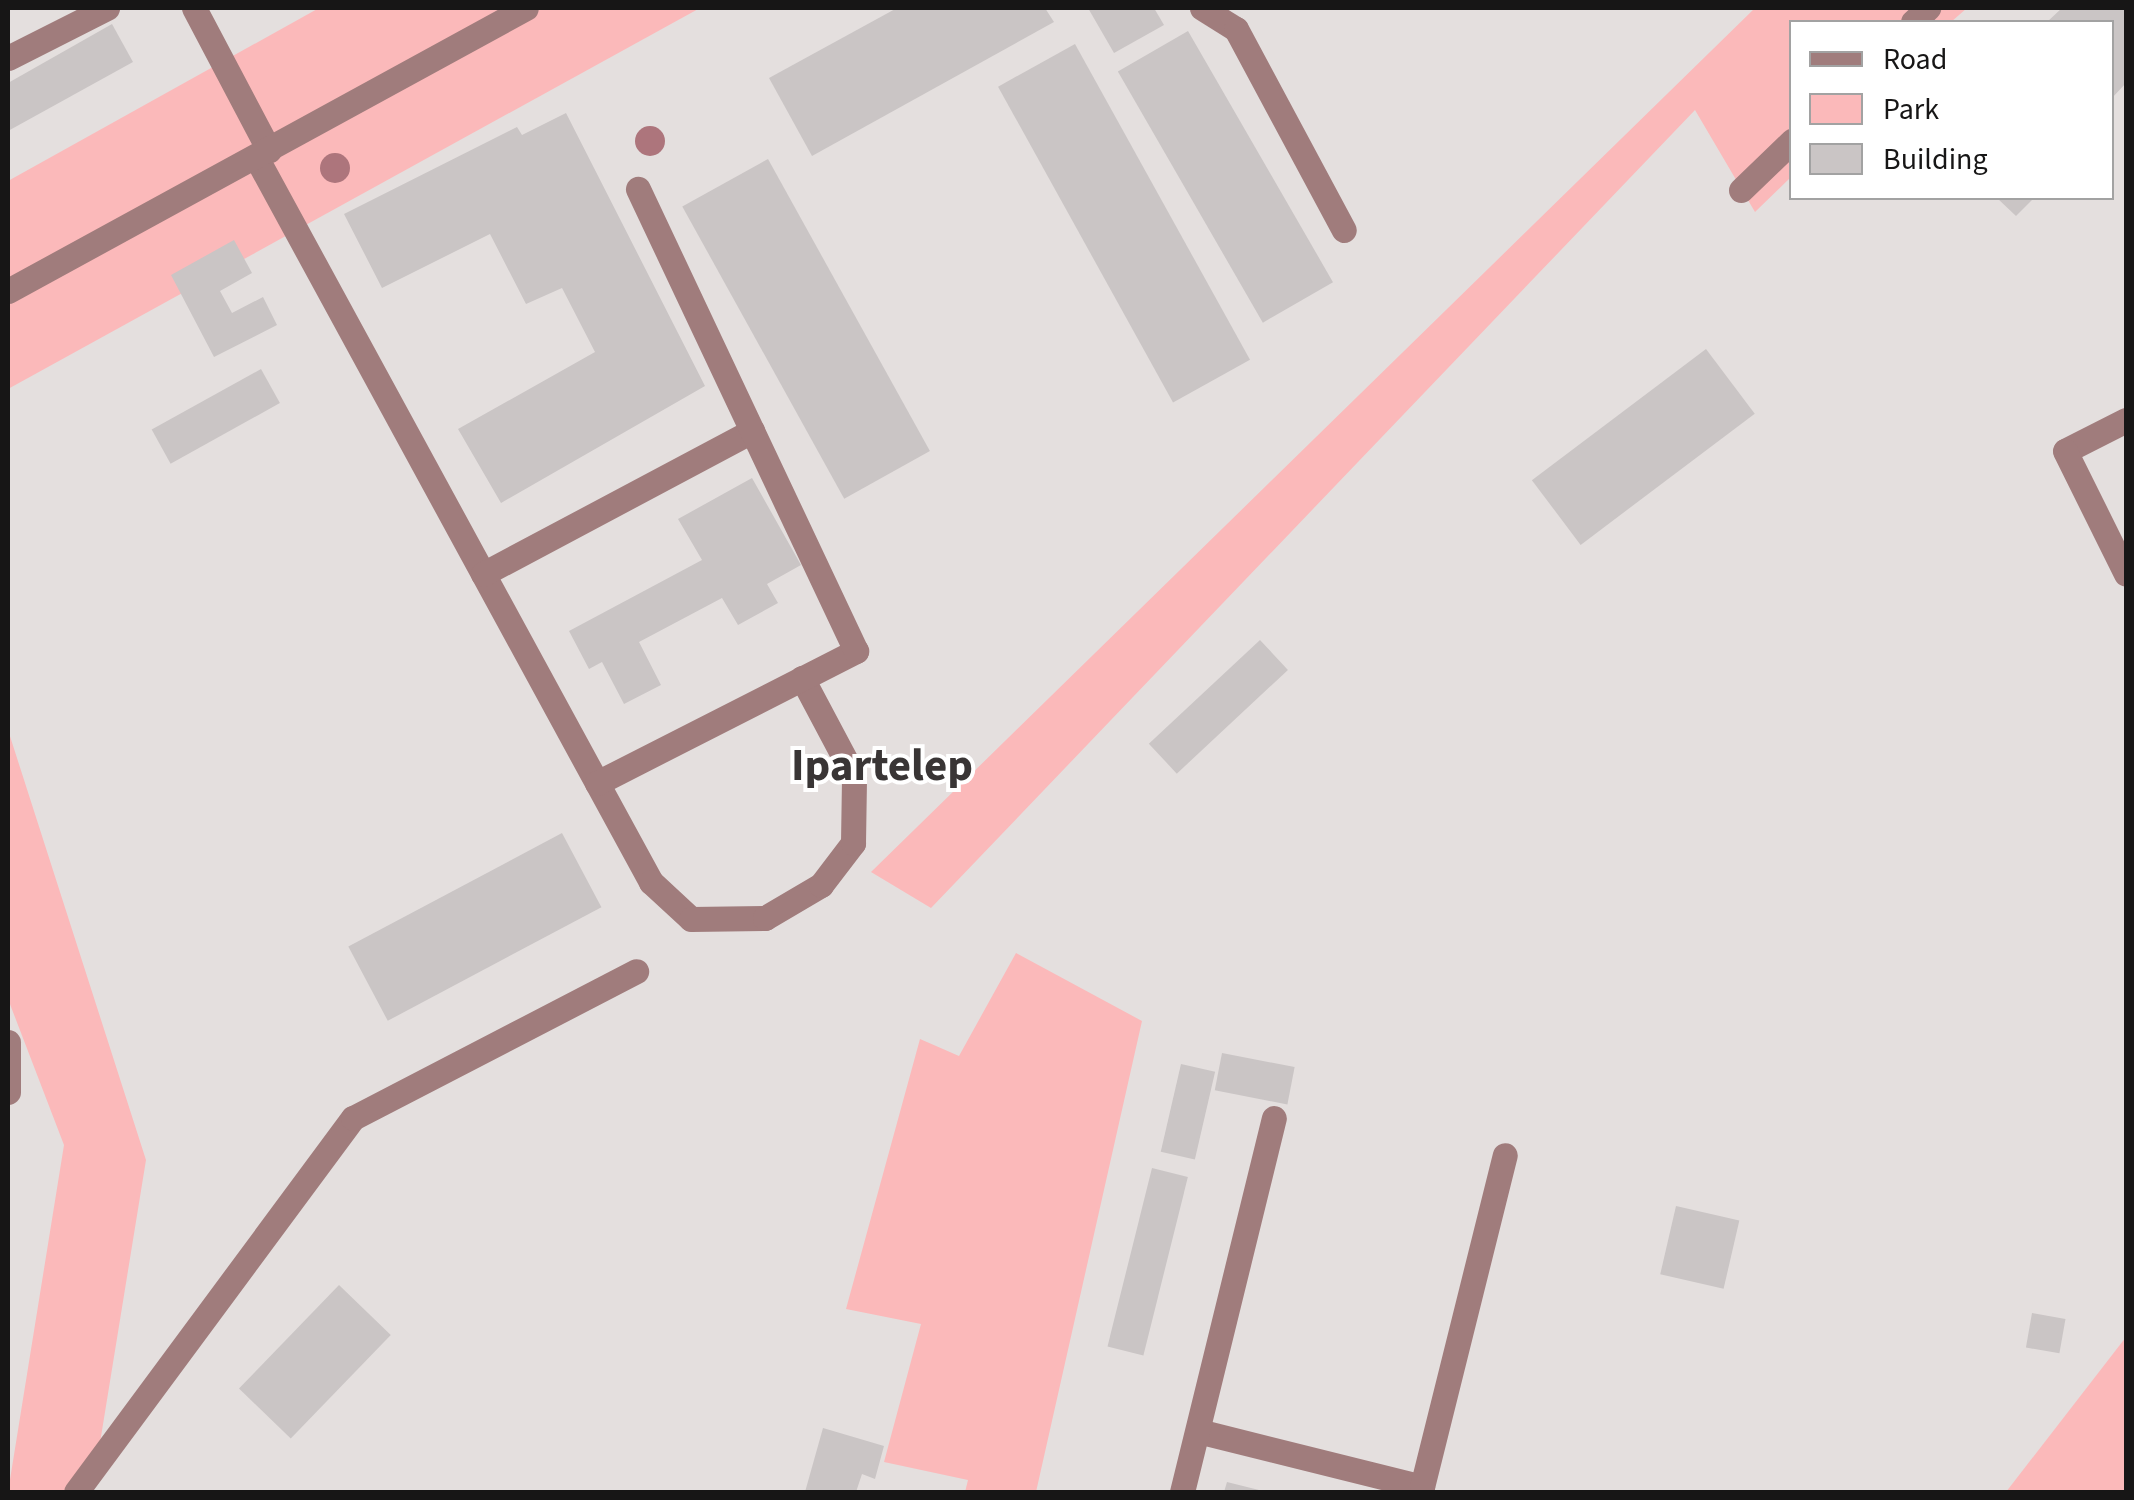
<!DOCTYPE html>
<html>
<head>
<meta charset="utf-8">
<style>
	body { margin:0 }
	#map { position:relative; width:2134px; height:1500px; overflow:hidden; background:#e4dfde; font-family:"Source Sans 3",sans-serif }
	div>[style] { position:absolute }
	.green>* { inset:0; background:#fbb9ba }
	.building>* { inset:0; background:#cac5c5; transform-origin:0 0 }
	.minor>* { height:25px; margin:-12.5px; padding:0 12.5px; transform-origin:12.5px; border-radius:12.5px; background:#a07c7c }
	.trees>* { width:30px; height:30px; margin:-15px; border-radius:50%; background:#ad757c }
	span { translate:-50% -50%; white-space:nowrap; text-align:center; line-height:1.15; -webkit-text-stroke:8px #fff; paint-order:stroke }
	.district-label { font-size:45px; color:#393535; font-weight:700 }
	.frame { position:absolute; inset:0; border:10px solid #171616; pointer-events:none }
	.legend { position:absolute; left:1789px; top:20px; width:325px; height:180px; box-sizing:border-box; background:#fff; border:2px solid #a2a2a2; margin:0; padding:12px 18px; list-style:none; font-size:30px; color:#171616 }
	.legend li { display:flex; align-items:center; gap:20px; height:50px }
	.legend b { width:50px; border:2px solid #a2a2a2 }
</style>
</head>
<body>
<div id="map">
	<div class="green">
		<i style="clip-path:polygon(319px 8px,700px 8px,8px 389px,8px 181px)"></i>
		<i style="clip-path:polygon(1755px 8px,1967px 8px,1951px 22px,1792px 22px,1791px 177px,1755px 212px,1695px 110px,931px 908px,871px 872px)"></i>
		<i style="clip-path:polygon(8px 730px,146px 1160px,92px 1492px,8px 1492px,64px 1145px,8px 999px)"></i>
		<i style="clip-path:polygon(1016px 953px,1142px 1021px,1036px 1492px,965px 1492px,968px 1480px,884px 1462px,921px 1324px,846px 1309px,920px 1039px,959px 1056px)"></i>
		<i style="clip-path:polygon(2126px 1337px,2126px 1492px,2006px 1492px)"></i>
	</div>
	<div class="building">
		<i style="clip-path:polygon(897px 8px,1045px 8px,1054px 22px,812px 156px,769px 78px)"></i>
		<i style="clip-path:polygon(1088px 8px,1154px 8px,1164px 25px,1114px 53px)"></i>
		<i style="clip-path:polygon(2062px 8px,2126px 8px,2126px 83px,2112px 98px,2112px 22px,2047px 22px)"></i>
		<i style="clip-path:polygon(112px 24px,133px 62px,8px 131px,8px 83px)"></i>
		<i style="left:1188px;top:31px;width:290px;height:81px;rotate:60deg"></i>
		<i style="left:1075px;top:44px;width:361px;height:88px;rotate:61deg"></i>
		<i style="clip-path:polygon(566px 113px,705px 386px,501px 503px,458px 429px,595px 352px,562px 288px,526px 304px,490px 234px,382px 288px,344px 214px,517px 127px,522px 135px)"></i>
		<i style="left:768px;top:159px;width:334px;height:98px;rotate:61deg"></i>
		<i style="clip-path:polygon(1997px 198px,2034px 198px,2016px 216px)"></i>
		<i style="clip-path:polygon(234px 240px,252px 273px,220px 291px,232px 313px,263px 297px,277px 325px,214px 357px,171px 275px)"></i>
		<i style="left:1706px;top:349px;width:81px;height:218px;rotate:53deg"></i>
		<i style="left:261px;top:369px;width:39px;height:125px;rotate:61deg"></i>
		<i style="clip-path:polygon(752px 478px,801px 565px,767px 584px,778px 603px,738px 625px,722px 598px,639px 642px,661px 685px,624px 704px,602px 662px,589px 669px,569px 631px,702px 560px,678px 519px)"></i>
		<i style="left:1260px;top:640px;width:41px;height:152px;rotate:47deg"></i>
		<i style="left:562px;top:833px;width:84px;height:242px;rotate:62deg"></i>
		<i style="left:1222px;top:1053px;width:74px;height:38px;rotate:11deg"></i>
		<i style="left:1181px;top:1064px;width:35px;height:90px;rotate:13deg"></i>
		<i style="left:1152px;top:1168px;width:37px;height:184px;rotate:14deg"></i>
		<i style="left:1676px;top:1206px;width:65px;height:70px;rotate:13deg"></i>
		<i style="left:339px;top:1285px;width:72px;height:144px;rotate:44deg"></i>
		<i style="left:2032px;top:1313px;width:34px;height:35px;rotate:10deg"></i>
		<i style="clip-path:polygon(823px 1428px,884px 1446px,875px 1479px,862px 1474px,856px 1492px,805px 1492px)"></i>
		<i style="clip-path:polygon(1227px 1482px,1263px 1491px,1263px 1492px,1224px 1492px)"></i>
	</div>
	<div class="minor">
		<i style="left:194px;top:8px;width:161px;rotate:62.2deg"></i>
		<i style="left:1202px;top:8px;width:40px;rotate:32deg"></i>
		<i style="left:1236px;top:29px;width:228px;rotate:61.8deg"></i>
		<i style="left:1913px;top:22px;width:21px;rotate:-43deg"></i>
		<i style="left:8px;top:58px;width:111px;rotate:-26.8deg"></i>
		<i style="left:256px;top:157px;width:826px;rotate:61.42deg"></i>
		<i style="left:651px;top:882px;width:54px;rotate:42.8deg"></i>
		<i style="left:691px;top:919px;width:74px;rotate:-0.8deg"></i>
		<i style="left:765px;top:918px;width:65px;rotate:-30.5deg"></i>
		<i style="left:821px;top:885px;width:53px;rotate:-52.7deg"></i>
		<i style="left:853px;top:843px;width:67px;rotate:-89.1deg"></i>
		<i style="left:854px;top:776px;width:111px;rotate:-118deg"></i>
		<i style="left:1741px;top:190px;width:71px;rotate:-43.9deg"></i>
		<i style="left:8px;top:291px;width:590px;rotate:-28.65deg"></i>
		<i style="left:2126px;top:420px;width:68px;rotate:153.1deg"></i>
		<i style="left:2065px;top:451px;width:137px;rotate:63.6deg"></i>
		<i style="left:483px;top:574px;width:305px;rotate:-28deg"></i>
		<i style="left:597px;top:783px;width:291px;rotate:-27deg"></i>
		<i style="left:856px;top:651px;width:511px;rotate:-115.26deg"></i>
		<i style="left:8px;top:1042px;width:50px;rotate:90deg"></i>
		<i style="left:1198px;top:1431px;width:231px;rotate:14deg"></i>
		<i style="left:1422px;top:1487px;width:342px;rotate:-76deg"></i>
		<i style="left:76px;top:1492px;width:465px;rotate:-53.5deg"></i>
		<i style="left:353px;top:1118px;width:319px;rotate:-27.4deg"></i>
		<i style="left:1182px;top:1492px;width:385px;rotate:-76.2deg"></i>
	</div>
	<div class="trees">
		<i style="left:650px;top:141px"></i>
		<i style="left:335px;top:168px"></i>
	</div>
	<div class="district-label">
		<span style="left:882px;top:767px">Ipartelep</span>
	</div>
	<div class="frame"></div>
	<ul class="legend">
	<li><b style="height:12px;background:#a07c7c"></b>Road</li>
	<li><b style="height:28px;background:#fbb9ba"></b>Park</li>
	<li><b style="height:28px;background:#cac5c5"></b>Building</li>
	</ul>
</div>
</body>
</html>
